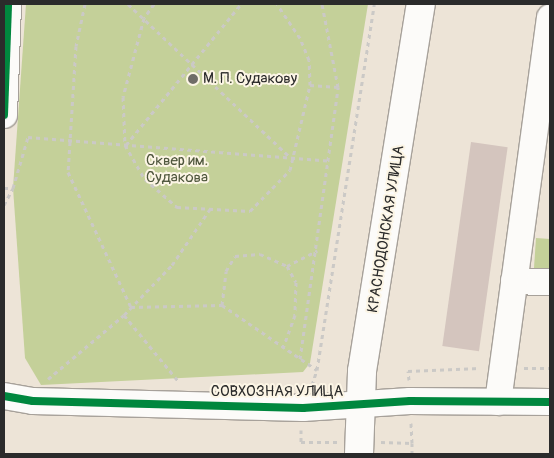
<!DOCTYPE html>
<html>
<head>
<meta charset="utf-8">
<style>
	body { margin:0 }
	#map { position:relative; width:554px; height:458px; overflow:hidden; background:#ede4d7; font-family:Pangolin,sans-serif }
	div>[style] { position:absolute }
	.green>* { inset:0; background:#c4d099 }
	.building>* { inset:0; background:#d4c5be; transform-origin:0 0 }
	.path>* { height:3px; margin-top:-1.5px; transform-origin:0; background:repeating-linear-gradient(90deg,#cbc9c6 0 4px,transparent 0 8px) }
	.roads { filter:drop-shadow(1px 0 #a7a19a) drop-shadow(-1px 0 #a7a19a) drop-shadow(0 1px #a7a19a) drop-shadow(0 -1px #a7a19a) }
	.minor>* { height:26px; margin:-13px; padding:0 13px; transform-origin:13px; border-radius:13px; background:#fcfbf9 }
	.major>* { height:28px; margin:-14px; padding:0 14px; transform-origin:14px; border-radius:14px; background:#fcfbf9 }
	.cycleway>* { height:8px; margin:-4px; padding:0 4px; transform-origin:4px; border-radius:4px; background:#00873e }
	.dots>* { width:14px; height:14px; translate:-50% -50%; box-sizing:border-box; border:2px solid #fcf5e5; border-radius:50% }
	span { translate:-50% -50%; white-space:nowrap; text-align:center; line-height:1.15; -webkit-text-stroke:4px #fcf5e5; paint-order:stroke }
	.poi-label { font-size:15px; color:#2b2b2b }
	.left { translate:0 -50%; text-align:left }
	.park-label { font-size:15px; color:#4f573d }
	.street-label { font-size:15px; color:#2b2b2b }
	.frame { position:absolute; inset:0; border:5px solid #2b2b2b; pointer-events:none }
</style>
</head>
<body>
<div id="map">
	<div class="green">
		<i style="clip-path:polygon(26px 4px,368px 4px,310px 363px,303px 372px,41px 385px,25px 358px,13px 188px)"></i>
		<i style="clip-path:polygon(536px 238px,550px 239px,550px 270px,534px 268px)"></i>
	</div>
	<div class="building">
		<i style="left:471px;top:142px;width:37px;height:206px;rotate:8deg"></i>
	</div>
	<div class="path">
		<i style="left:85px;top:4px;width:43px;rotate:102.1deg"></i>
		<i style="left:76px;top:46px;width:126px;rotate:93.6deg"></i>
		<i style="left:68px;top:172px;width:149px;rotate:65deg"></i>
		<i style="left:128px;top:4px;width:224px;rotate:43.4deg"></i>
		<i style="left:154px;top:4px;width:17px;rotate:126deg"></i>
		<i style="left:144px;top:18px;width:82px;rotate:104.9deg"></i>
		<i style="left:123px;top:97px;width:48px;rotate:87.6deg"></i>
		<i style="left:125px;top:145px;width:39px;rotate:60deg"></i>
		<i style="left:145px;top:179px;width:43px;rotate:41.2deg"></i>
		<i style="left:177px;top:207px;width:73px;rotate:3.1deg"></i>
		<i style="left:250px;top:211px;width:57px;rotate:-45.7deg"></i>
		<i style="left:290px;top:170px;width:87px;rotate:-76.8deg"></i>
		<i style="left:310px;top:85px;width:25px;rotate:-92deg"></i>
		<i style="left:309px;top:60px;width:24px;rotate:-112deg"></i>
		<i style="left:300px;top:38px;width:41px;rotate:-124.1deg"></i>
		<i style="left:310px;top:85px;width:28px;rotate:4deg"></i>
		<i style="left:126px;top:145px;width:182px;rotate:-50.8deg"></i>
		<i style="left:4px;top:188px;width:9px"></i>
		<i style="left:13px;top:188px;width:53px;rotate:-73.6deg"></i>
		<i style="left:28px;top:137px;width:303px;rotate:4.5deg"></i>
		<i style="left:4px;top:205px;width:19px;rotate:-62deg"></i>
		<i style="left:287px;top:266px;width:34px;rotate:-27deg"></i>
		<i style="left:222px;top:305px;width:34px;rotate:-83deg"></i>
		<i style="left:226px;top:271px;width:17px;rotate:-59deg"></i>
		<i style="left:235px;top:256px;width:25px;rotate:-5deg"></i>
		<i style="left:260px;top:254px;width:30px;rotate:24deg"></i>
		<i style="left:287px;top:266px;width:18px;rotate:61deg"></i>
		<i style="left:296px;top:282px;width:33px;rotate:92deg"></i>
		<i style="left:295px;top:315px;width:35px;rotate:110deg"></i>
		<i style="left:131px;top:307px;width:91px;rotate:-1.3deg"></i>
		<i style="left:222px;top:305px;width:115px;rotate:34.4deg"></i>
		<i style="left:124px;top:315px;width:87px;rotate:50.6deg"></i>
		<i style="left:300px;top:359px;width:275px;rotate:-82deg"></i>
		<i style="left:338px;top:87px;width:85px;rotate:-100.9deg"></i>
		<i style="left:524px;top:368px;width:26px"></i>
		<i style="left:48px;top:379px;width:99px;rotate:-40.1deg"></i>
		<i style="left:124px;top:315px;width:69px;rotate:-46.2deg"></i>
		<i style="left:172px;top:265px;width:68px;rotate:-55.8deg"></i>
		<i style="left:409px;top:380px;width:9px;rotate:-96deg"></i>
		<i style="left:408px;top:371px;width:72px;rotate:-2.4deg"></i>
		<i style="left:312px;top:385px;width:16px;rotate:-72deg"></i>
		<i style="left:317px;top:370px;width:370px;rotate:-81.1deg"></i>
		<i style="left:301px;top:430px;width:12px;rotate:90deg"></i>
		<i style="left:301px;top:442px;width:36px"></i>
		<i style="left:381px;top:442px;width:31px;rotate:2deg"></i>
		<i style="left:412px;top:443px;width:20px;rotate:-93deg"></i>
		<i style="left:412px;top:443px;width:11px;rotate:90deg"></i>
	</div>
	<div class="roads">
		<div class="minor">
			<i style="left:4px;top:115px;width:111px;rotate:-87.9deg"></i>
			<i style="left:514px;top:281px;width:36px;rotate:2deg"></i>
			<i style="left:4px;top:396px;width:29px;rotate:10deg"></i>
			<i style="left:33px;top:401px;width:270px;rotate:1.5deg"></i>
			<i style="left:303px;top:408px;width:107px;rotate:-3.7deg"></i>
			<i style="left:410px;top:401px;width:140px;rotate:0.4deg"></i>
			<i style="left:498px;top:402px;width:388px;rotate:-82.3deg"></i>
		</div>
		<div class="major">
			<i style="left:359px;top:454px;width:83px;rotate:-87.9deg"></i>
			<i style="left:362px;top:371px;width:372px;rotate:-80.9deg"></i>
		</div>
	</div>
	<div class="cycleway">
		<i style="left:4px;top:115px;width:111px;rotate:-87.9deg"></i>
		<i style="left:4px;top:396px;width:29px;rotate:10deg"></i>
		<i style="left:33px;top:401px;width:270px;rotate:1.5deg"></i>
		<i style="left:303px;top:408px;width:107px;rotate:-3.7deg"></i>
		<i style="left:410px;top:401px;width:140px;rotate:0.4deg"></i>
	</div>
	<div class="dots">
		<i style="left:193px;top:79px;background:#6f6c67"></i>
	</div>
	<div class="poi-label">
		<span class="left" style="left:203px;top:79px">М. П. Судакову</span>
	</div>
	<div class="park-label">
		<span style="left:177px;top:169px">Сквер им.<br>Судакова</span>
	</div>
	<div class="street-label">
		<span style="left:386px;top:229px;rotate:-81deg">КРАСНОДОНСКАЯ УЛИЦА</span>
		<span style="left:277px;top:392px">СОВХОЗНАЯ УЛИЦА</span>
	</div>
	<div class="frame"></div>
</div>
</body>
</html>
